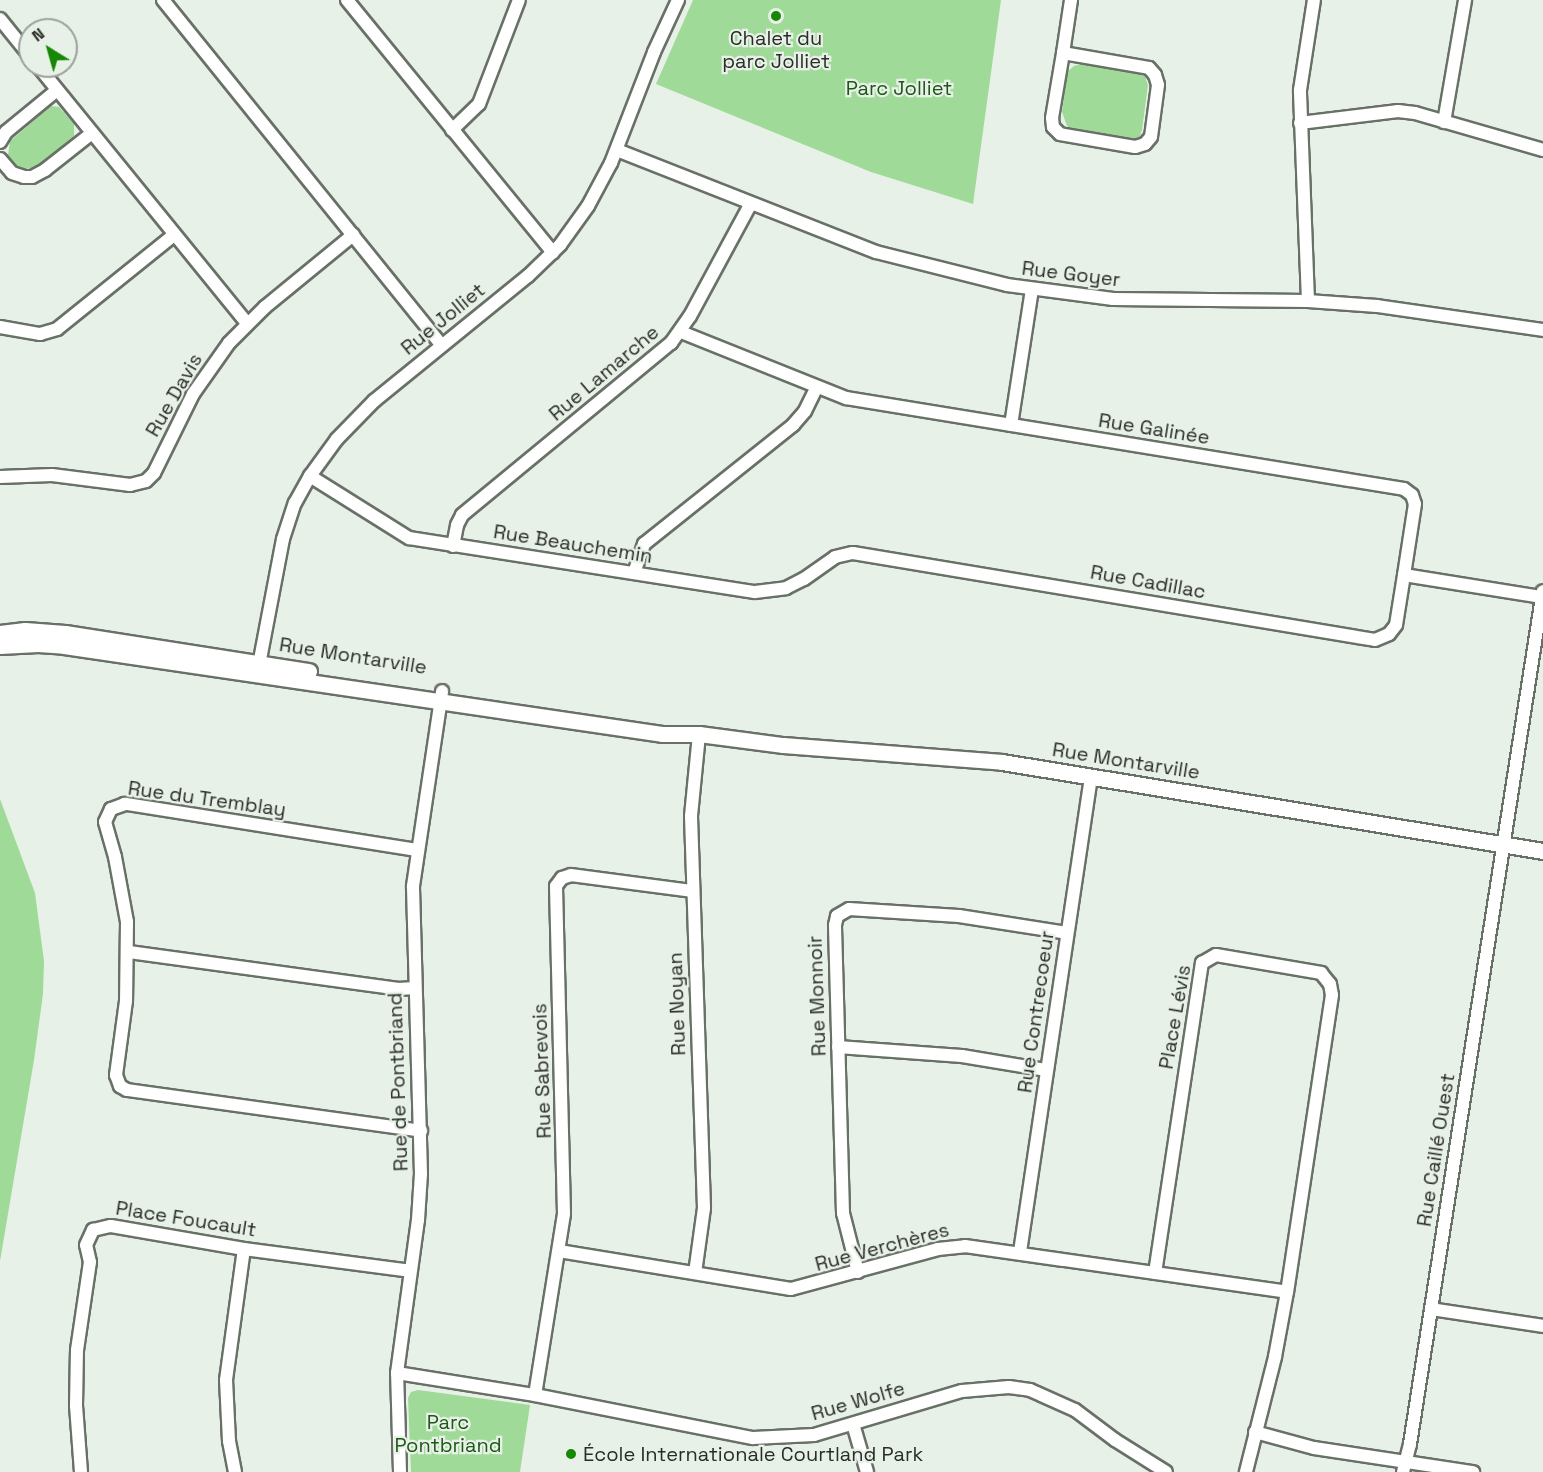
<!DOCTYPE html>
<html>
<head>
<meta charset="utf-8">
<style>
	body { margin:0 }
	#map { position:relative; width:1543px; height:1472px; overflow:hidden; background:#e8f1e7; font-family:"Space Grotesk",sans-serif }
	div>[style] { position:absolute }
	.green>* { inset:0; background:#9fda98 }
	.roads { filter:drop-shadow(2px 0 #697067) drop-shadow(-2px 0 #697067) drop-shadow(0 2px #697067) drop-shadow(0 -2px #697067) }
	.minor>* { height:12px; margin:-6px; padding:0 6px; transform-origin:6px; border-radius:6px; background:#fff }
	.tertiary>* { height:15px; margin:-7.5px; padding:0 7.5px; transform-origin:7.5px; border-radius:7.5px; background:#fff }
	.dots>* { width:16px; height:16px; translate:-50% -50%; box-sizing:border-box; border:3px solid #e8f1e7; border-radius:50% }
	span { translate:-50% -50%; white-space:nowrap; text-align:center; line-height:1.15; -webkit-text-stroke:4.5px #e8f1e7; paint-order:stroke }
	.poi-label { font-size:20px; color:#292c28 }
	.left { translate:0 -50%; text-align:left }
	.park-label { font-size:20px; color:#1e5818 }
	.street-label { font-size:20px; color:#292c28 }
	.north { position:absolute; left:18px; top:18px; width:60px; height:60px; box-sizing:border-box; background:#e8f1e7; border:2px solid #9ca29b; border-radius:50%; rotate:323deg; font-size:16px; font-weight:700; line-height:24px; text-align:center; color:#292c28 }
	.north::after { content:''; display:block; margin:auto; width:21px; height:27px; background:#168805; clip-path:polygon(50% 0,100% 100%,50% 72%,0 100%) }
</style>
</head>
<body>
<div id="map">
	<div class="green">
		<i style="clip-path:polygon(693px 0,1001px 0,973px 204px,871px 172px,656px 84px)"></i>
		<i style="clip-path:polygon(1081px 64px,1141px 73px,1145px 77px,1148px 85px,1142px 130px,1139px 138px,1133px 139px,1071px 129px,1067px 126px,1062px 112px,1067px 72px,1074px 66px)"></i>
		<i style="clip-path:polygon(51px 106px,59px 107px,74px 124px,74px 136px,37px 167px,25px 169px,17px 167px,8px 155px,10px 141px)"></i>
		<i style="clip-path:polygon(0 799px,35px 893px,44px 961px,43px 994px,34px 1060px,0 1261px)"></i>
		<i style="clip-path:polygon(418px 1390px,530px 1405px,520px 1472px,411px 1472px,408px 1398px,411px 1392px)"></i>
	</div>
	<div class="roads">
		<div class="minor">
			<i style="left:163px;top:0;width:444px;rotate:51.1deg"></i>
			<i style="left:347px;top:0;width:326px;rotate:50.8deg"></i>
			<i style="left:0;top:19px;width:48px;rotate:51deg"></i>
			<i style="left:1063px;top:53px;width:87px;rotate:9.9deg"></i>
			<i style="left:1149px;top:68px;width:9px;rotate:49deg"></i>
			<i style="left:1155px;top:75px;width:10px;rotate:73deg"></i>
			<i style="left:1158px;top:85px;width:52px;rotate:97.7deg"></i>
			<i style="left:1151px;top:137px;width:9px;rotate:131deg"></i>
			<i style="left:1145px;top:144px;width:10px;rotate:163deg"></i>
			<i style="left:1135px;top:147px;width:76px;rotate:-170.2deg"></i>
			<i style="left:1060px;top:134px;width:10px;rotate:-135deg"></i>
			<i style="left:1053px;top:127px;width:9px;rotate:-96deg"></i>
			<i style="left:1052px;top:118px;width:66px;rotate:-80.4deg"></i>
			<i style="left:1063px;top:53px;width:54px;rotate:-81.4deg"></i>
			<i style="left:38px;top:66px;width:331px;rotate:50.9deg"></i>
			<i style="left:1444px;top:122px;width:124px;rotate:-80.2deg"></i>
			<i style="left:1300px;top:123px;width:99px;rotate:-7deg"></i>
			<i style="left:1398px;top:111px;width:17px;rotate:7deg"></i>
			<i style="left:1415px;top:113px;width:133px;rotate:16.1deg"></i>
			<i style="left:452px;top:130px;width:37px;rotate:-44deg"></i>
			<i style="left:479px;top:104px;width:111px;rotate:-69deg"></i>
			<i style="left:0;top:142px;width:12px;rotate:-59deg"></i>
			<i style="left:6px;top:132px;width:66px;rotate:-39.5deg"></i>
			<i style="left:617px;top:150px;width:278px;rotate:21.5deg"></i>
			<i style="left:876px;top:252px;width:135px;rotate:14.1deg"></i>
			<i style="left:1007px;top:285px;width:107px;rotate:7.5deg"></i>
			<i style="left:1113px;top:299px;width:195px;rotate:0.6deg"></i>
			<i style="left:1308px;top:301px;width:69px;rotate:4.1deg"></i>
			<i style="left:1377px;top:306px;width:168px;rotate:8.2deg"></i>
			<i style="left:0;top:159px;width:18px;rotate:49deg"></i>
			<i style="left:12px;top:173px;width:13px;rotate:18deg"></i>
			<i style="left:24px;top:177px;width:8px"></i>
			<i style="left:32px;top:177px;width:15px;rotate:-28deg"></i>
			<i style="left:45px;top:170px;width:60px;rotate:-38.2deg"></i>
			<i style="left:1308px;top:301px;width:211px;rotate:-92.2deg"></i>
			<i style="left:1300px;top:90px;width:91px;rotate:-81.2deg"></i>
			<i style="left:0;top:327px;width:41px;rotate:9.9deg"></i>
			<i style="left:40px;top:334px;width:18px;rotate:-16deg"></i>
			<i style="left:57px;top:329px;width:150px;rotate:-38.8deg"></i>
			<i style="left:681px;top:332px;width:178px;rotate:21.8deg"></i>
			<i style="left:846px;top:398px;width:565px;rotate:9.26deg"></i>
			<i style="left:1404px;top:489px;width:10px;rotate:37deg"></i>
			<i style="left:1412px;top:495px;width:9px;rotate:72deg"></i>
			<i style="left:1415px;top:504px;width:72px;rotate:98.8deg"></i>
			<i style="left:1404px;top:575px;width:140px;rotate:9.1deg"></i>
			<i style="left:1011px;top:425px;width:137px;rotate:-81.2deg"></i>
			<i style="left:310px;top:476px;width:117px;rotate:32.1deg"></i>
			<i style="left:409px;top:538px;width:350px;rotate:8.9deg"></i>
			<i style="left:755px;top:592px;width:31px;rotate:-7deg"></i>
			<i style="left:786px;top:588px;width:20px;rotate:-27deg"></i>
			<i style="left:804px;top:579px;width:38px;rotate:-35deg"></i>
			<i style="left:835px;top:557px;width:18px;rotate:-13deg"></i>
			<i style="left:853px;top:553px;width:529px;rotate:9.46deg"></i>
			<i style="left:1375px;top:640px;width:15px;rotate:-23deg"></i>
			<i style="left:1389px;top:634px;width:11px;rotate:-52deg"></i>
			<i style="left:1396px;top:625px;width:51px;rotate:-80.9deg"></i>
			<i style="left:0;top:477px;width:52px;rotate:-2.2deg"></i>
			<i style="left:52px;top:475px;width:79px;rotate:7.3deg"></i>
			<i style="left:130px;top:485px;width:16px;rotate:-14deg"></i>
			<i style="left:146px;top:481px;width:11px;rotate:-45deg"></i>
			<i style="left:154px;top:473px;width:88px;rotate:-63.7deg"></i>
			<i style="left:193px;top:394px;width:62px;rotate:-54.8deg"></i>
			<i style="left:229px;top:343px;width:51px;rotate:-45deg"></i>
			<i style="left:265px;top:307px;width:114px;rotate:-39.3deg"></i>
			<i style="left:453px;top:546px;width:21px;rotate:-79deg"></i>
			<i style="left:457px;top:525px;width:11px;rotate:-63deg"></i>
			<i style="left:462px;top:515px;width:271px;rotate:-39.5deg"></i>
			<i style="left:671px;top:343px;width:33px;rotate:-55deg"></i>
			<i style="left:690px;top:316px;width:128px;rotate:-61.6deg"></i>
			<i style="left:634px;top:573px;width:31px;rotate:-71deg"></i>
			<i style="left:644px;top:544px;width:191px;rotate:-38.6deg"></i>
			<i style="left:793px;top:425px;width:18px;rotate:-49deg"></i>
			<i style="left:805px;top:411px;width:25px;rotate:-64deg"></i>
			<i style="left:258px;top:670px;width:133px;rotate:-79.2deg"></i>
			<i style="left:283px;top:539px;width:38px;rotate:-72deg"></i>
			<i style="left:295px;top:503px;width:31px;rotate:-61deg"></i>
			<i style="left:310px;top:476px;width:46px;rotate:-53.9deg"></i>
			<i style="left:337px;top:439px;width:53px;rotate:-45.8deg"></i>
			<i style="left:374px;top:401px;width:198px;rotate:-39.1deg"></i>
			<i style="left:528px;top:276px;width:45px;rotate:-44.1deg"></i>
			<i style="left:560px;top:245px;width:48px;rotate:-54.3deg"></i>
			<i style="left:588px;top:206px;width:49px;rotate:-61.9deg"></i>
			<i style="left:611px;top:163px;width:119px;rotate:-68.8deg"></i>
			<i style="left:654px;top:52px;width:57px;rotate:-65.2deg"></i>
			<i style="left:417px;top:850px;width:296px;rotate:-171deg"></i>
			<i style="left:125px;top:804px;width:15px;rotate:160deg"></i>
			<i style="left:111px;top:809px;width:14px;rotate:115deg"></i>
			<i style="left:105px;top:822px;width:36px;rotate:74deg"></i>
			<i style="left:115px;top:857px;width:66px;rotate:79.5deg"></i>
			<i style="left:127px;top:922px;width:79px;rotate:90.7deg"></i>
			<i style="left:126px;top:1001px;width:75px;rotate:97.7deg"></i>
			<i style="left:116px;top:1075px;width:12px;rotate:70deg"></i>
			<i style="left:120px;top:1086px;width:8px;rotate:30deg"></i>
			<i style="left:127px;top:1090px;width:297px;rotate:7.9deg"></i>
			<i style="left:129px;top:952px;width:272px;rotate:7.8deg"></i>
			<i style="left:398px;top:989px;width:17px;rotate:-3deg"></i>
			<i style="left:838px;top:1047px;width:124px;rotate:4.2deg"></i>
			<i style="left:962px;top:1056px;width:86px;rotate:9.4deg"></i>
			<i style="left:559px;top:1251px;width:235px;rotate:9.3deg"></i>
			<i style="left:791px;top:1289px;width:152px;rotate:-15.2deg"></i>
			<i style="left:938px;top:1249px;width:27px;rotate:-6deg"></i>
			<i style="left:965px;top:1246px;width:325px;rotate:8.1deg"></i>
			<i style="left:1020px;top:1252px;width:480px;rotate:-81.5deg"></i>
			<i style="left:858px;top:1272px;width:61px;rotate:-104.3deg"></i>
			<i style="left:843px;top:1213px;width:288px;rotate:-91.6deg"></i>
			<i style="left:835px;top:925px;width:9px;rotate:-77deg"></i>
			<i style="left:837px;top:916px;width:14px;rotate:-30deg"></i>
			<i style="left:849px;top:909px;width:110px;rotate:3.6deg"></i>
			<i style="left:959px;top:916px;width:109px;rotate:8.9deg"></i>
			<i style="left:695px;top:1273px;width:66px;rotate:-82.1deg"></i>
			<i style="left:704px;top:1208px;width:392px;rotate:-91.9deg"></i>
			<i style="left:691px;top:816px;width:82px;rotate:-84.4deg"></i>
			<i style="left:1155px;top:1273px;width:314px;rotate:-81.4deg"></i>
			<i style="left:1202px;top:963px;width:16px;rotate:-30deg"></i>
			<i style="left:1216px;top:955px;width:107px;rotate:9.7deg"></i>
			<i style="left:1321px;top:973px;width:14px;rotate:51deg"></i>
			<i style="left:1330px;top:984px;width:11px;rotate:80deg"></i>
			<i style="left:1332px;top:995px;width:300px;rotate:98.6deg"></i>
			<i style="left:1287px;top:1292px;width:66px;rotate:100.5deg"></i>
			<i style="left:1275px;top:1357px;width:119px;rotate:104.2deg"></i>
			<i style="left:1431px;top:1309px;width:113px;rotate:8.6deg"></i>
			<i style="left:397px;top:1373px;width:140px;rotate:9.1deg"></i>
			<i style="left:535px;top:1395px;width:222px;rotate:11.2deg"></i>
			<i style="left:753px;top:1438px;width:61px;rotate:-2.8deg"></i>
			<i style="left:814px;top:1435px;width:154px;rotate:-16.6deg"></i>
			<i style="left:962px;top:1391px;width:47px;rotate:-4.9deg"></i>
			<i style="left:1009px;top:1387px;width:21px;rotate:8deg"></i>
			<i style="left:1030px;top:1390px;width:49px;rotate:24deg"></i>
			<i style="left:1075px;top:1410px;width:50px;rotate:36.9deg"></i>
			<i style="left:1115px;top:1440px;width:60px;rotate:32.1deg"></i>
			<i style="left:535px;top:1395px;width:183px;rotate:-80.9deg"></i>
			<i style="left:564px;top:1214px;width:328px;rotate:-91.4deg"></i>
			<i style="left:556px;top:886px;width:10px;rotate:-53deg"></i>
			<i style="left:562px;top:878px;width:9px;rotate:-18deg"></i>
			<i style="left:571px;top:875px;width:123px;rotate:7.5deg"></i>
			<i style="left:853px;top:1424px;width:50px;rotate:73.7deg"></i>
			<i style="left:1255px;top:1432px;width:61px;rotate:15.2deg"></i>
			<i style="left:1314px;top:1448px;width:161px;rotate:8.6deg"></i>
			<i style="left:81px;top:1472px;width:66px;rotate:-94.3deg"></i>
			<i style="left:76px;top:1406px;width:56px;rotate:-89deg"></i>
			<i style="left:77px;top:1350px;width:89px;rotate:-81.6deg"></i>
			<i style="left:90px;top:1262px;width:17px;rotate:-103deg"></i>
			<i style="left:86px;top:1245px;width:17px;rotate:-65deg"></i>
			<i style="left:93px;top:1230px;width:18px;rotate:-13deg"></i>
			<i style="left:111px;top:1226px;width:135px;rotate:9.8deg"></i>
			<i style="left:244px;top:1249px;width:167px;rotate:7.5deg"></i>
			<i style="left:235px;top:1472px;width:32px;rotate:-101deg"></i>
			<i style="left:229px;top:1441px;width:61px;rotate:-92.8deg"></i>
			<i style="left:226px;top:1380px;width:132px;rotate:-82.2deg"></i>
			<i style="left:400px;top:1472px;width:99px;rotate:-91.7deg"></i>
			<i style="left:397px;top:1373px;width:154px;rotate:-82.2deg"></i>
			<i style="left:418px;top:1220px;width:46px;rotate:-86.3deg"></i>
			<i style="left:421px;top:1174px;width:288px;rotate:-91.6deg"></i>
			<i style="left:413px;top:886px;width:197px;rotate:-81.5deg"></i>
			<i style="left:1403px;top:1472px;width:29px;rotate:-76deg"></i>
			<i style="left:1410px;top:1444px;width:863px;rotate:-81.14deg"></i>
		</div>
		<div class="tertiary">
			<i style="left:0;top:633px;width:25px;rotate:-7deg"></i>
			<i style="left:25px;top:630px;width:40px;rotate:4.3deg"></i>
			<i style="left:65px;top:633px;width:247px;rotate:8.9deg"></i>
			<i style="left:0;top:646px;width:38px;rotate:-3deg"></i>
			<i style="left:38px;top:644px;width:26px;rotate:4deg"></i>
			<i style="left:64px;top:646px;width:604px;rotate:8.37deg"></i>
			<i style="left:662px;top:734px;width:37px"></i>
			<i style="left:699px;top:734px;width:85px;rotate:7.5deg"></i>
			<i style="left:783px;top:745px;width:220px;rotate:4.4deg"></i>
			<i style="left:1002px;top:762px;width:548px;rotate:9.34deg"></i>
		</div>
	</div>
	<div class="dots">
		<i style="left:776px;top:16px;background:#168805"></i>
		<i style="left:571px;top:1454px;background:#168805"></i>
	</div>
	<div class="poi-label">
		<span style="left:776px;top:50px">Chalet du<br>parc Jolliet</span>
		<span class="left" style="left:583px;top:1454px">École Internationale Courtland Park</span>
	</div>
	<div class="park-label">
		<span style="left:899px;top:88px">Parc Jolliet</span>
		<span style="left:448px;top:1434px">Parc<br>Pontbriand</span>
	</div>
	<div class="street-label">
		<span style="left:1071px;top:274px;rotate:7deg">Rue Goyer</span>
		<span style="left:443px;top:319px;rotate:-39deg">Rue Jolliet</span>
		<span style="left:604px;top:373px;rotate:-40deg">Rue Lamarche</span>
		<span style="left:174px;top:395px;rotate:-60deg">Rue Davis</span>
		<span style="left:1154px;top:429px;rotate:9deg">Rue Galinée</span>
		<span style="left:573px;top:544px;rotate:9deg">Rue Beauchemin</span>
		<span style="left:1148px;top:582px;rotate:10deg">Rue Cadillac</span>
		<span style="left:353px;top:656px;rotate:9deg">Rue Montarville</span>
		<span style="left:1126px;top:761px;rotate:9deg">Rue Montarville</span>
		<span style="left:207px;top:799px;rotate:8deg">Rue du Tremblay</span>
		<span style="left:817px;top:996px;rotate:-92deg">Rue Monnoir</span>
		<span style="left:677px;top:1004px;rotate:-92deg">Rue Noyan</span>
		<span style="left:1036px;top:1012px;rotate:-82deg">Rue Contrecoeur</span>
		<span style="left:1175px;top:1017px;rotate:-80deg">Place Lévis</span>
		<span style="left:542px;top:1071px;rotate:-92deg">Rue Sabrevois</span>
		<span style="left:398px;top:1082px;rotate:-92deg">Rue de Pontbriand</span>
		<span style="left:1436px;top:1150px;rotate:-81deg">Rue Caillé Ouest</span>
		<span style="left:186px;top:1219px;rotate:9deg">Place Foucault</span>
		<span style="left:882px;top:1247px;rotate:-15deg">Rue Verchères</span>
		<span style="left:858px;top:1401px;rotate:-16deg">Rue Wolfe</span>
	</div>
	<div class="north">N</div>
</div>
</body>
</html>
